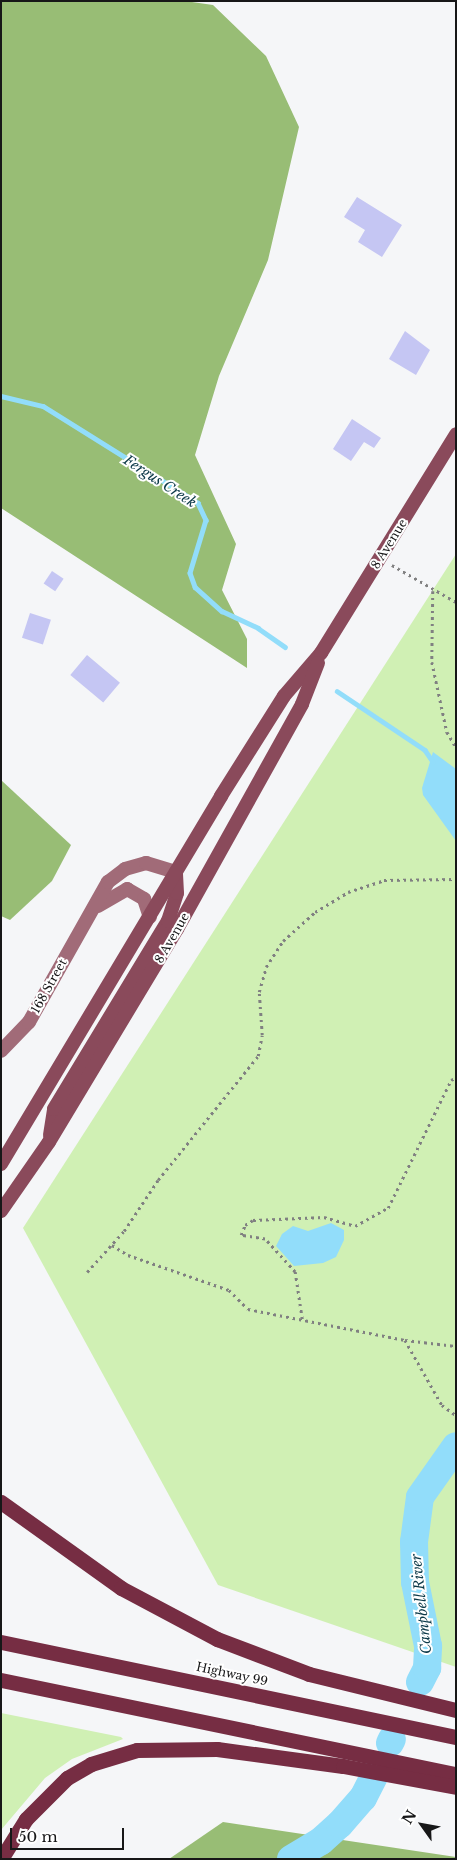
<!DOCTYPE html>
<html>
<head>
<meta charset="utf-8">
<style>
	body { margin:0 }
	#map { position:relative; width:457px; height:1860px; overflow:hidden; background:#f5f6f8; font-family:"Libre Baskerville",serif }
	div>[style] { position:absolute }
	.green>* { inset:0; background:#d0f0b4 }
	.forest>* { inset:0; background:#98bd75 }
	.water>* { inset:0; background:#92ddfa }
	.stream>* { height:4.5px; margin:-2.25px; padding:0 2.25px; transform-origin:2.25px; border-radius:2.25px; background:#92ddfa }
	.river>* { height:28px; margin:-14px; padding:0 14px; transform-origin:14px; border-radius:14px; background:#92ddfa }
	.building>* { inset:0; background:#c5c6f3; transform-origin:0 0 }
	.path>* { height:2.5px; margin-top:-1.25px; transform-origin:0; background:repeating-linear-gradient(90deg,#808081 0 2.5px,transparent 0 6.5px) }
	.secondary>* { height:14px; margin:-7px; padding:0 7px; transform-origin:7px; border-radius:7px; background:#a16b78 }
	.primary>* { height:14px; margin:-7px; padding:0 7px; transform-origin:7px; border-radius:7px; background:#8a4a5b }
	.motorway>* { height:15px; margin:-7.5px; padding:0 7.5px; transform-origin:7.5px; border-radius:7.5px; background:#762d43 }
	span { translate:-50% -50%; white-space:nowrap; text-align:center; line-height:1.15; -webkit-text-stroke:4px #fff; paint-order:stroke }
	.street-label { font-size:12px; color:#171718 }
	.water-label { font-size:14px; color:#0c3948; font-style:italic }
	.frame { position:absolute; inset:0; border:2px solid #171718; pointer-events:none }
	.north { position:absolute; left:397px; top:1800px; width:50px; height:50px; -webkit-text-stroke:4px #fff; paint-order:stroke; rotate:302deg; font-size:14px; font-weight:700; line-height:20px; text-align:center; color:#171718 }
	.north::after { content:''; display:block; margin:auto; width:18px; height:22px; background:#171718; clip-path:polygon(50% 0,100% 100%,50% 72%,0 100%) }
	.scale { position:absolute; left:10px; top:1828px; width:114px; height:22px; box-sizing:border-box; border:2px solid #171718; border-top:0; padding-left:6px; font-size:15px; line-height:18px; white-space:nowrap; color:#171718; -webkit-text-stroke:4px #fff; paint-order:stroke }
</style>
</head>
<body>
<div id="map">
	<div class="green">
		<i style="clip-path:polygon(456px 554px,456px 1667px,218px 1585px,23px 1228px)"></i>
		<i style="clip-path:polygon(1px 1713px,121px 1737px,123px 1739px,72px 1759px,45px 1778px,1px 1830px)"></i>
	</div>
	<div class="forest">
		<i style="clip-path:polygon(1px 1px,185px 1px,213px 5px,266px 56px,299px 127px,268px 260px,219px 376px,195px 455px,236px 544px,222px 590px,247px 639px,247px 668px,1px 508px)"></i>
		<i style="clip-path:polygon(1px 780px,71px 845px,52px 881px,10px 920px,1px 916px)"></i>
		<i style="clip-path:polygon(223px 1822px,456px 1857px,456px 1859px,169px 1859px)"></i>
	</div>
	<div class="water">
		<i style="clip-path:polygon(433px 752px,456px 769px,456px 841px,423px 795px,422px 788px)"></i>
		<i style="clip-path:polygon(331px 1223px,344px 1230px,344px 1240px,336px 1257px,323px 1263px,294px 1266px,276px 1246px,282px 1234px,293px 1226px,308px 1231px)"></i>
	</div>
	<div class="stream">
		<i style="left:1px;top:396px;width:43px;rotate:13.4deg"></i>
		<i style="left:43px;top:406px;width:183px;rotate:32deg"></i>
		<i style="left:198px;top:503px;width:19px;rotate:65deg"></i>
		<i style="left:206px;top:520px;width:55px;rotate:106.8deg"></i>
		<i style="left:190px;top:573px;width:15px;rotate:70deg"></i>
		<i style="left:195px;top:587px;width:36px;rotate:42deg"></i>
		<i style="left:222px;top:611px;width:40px;rotate:25deg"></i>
		<i style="left:258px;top:628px;width:33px;rotate:35deg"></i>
		<i style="left:337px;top:691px;width:106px;rotate:33.8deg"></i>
		<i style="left:425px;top:750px;width:14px;rotate:56deg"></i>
	</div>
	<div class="river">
		<i style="left:420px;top:1682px;width:16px;rotate:-63deg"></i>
		<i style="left:427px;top:1668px;width:22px;rotate:-87deg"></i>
		<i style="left:428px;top:1646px;width:65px;rotate:-101.5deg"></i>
		<i style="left:415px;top:1582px;width:40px;rotate:-91.4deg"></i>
		<i style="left:414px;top:1542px;width:45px;rotate:-82.4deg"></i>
		<i style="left:420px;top:1497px;width:62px;rotate:-54.8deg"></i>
		<i style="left:390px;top:1743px;width:4px;rotate:-63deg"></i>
		<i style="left:291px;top:1859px;width:35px;rotate:-31deg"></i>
		<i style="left:321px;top:1841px;width:25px;rotate:-42deg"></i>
		<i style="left:340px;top:1824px;width:35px;rotate:-49deg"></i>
		<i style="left:363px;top:1798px;width:29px;rotate:-63deg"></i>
	</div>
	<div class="building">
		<i style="clip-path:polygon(357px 197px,402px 225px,382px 257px,358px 242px,365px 230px,344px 217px)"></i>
		<i style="clip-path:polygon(405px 331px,430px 350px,416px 375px,389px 359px)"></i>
		<i style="clip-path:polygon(352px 419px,381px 438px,374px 448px,364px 442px,351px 461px,333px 449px)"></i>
		<i style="left:52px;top:571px;width:14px;height:15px;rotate:34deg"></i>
		<i style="left:30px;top:613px;width:22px;height:26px;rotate:18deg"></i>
		<i style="left:87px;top:655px;width:43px;height:26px;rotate:40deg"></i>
	</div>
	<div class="path">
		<i style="left:392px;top:565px;width:74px;rotate:30deg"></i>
		<i style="left:433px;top:591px;width:71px;rotate:90.8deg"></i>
		<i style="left:432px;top:662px;width:72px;rotate:77.9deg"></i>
		<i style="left:447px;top:732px;width:17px;rotate:59deg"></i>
		<i style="left:112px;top:1245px;width:19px;rotate:32deg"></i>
		<i style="left:128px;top:1255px;width:107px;rotate:19.1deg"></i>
		<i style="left:229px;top:1290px;width:27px;rotate:45deg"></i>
		<i style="left:248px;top:1309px;width:160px;rotate:11.2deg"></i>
		<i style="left:405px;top:1340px;width:75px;rotate:60.4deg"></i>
		<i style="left:442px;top:1405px;width:17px;rotate:36deg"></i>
		<i style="left:87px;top:1272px;width:55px;rotate:-47.9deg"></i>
		<i style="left:124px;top:1231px;width:61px;rotate:-56.3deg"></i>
		<i style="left:158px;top:1180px;width:159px;rotate:-51.1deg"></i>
		<i style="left:258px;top:1056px;width:21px;rotate:-79deg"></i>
		<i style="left:262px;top:1035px;width:43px;rotate:-94deg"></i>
		<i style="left:259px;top:992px;width:26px;rotate:-74deg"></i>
		<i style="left:266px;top:967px;width:31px;rotate:-57deg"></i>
		<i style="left:283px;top:941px;width:43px;rotate:-42.2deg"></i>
		<i style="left:315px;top:912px;width:39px;rotate:-31deg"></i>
		<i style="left:348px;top:892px;width:38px;rotate:-18deg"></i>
		<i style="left:384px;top:880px;width:72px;rotate:-0.8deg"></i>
		<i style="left:302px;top:1319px;width:48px;rotate:-98.5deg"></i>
		<i style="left:295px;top:1272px;width:45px;rotate:-132.3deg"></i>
		<i style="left:265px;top:1239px;width:24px;rotate:-171deg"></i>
		<i style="left:241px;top:1235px;width:11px;rotate:-68deg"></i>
		<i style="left:245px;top:1225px;width:9px;rotate:-32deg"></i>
		<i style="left:253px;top:1220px;width:71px;rotate:-2.4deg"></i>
		<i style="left:324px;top:1217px;width:32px;rotate:16deg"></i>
		<i style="left:355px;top:1226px;width:38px;rotate:-29deg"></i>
		<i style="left:388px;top:1208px;width:143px;rotate:-63.8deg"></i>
		<i style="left:451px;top:1080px;width:5px;rotate:-22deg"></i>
		<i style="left:405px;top:1340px;width:51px;rotate:6.7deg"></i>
	</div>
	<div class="secondary">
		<i style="left:98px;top:906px;width:34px;rotate:-30deg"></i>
		<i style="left:127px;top:889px;width:20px;rotate:30deg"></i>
		<i style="left:144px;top:899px;width:19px;rotate:72deg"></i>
		<i style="left:1px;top:1051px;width:40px;rotate:-46deg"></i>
		<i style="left:29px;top:1022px;width:161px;rotate:-60.6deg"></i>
		<i style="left:108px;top:882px;width:21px;rotate:-37deg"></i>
		<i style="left:125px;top:869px;width:22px;rotate:-16deg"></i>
		<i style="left:146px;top:863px;width:31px;rotate:17deg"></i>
	</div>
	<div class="primary">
		<i style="left:50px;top:1135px;width:26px;rotate:-81deg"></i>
		<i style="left:54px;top:1109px;width:220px;rotate:-58.8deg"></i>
		<i style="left:168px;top:921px;width:29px;rotate:-72deg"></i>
		<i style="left:177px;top:893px;width:21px;rotate:-93deg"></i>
		<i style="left:1px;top:1164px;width:429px;rotate:-59.1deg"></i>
		<i style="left:221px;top:796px;width:118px;rotate:-57.8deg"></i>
		<i style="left:284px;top:696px;width:57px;rotate:-49.3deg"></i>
		<i style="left:321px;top:653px;width:257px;rotate:-58.3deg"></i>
		<i style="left:1px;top:1211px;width:84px;rotate:-55.2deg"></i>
		<i style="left:49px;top:1142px;width:249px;rotate:-59deg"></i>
		<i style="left:177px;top:929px;width:257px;rotate:-60.9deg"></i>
		<i style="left:302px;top:704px;width:44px;rotate:-68.7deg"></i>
	</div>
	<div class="motorway">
		<i style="left:1px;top:1502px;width:148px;rotate:35.6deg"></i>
		<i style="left:121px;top:1588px;width:109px;rotate:28deg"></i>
		<i style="left:217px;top:1639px;width:98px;rotate:20.8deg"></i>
		<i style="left:309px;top:1674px;width:151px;rotate:13.8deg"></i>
		<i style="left:1px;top:1642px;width:465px;rotate:11.8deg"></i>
		<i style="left:1px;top:1680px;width:465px;rotate:11.7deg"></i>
		<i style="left:1px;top:1859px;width:47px;rotate:-58deg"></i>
		<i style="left:26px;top:1819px;width:58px;rotate:-45deg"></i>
		<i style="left:67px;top:1778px;width:28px;rotate:-30deg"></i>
		<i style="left:91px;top:1764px;width:48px;rotate:-16.9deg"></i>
		<i style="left:137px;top:1750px;width:80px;rotate:-0.7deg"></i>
		<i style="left:217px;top:1749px;width:127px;rotate:7.7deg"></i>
		<i style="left:343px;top:1766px;width:115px;rotate:10.5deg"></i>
	</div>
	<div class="street-label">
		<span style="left:389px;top:544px;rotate:-58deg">8 Avenue</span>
		<span style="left:172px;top:938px;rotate:-60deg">8 Avenue</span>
		<span style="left:49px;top:986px;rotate:-61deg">168 Street</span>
		<span style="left:232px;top:1674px;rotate:12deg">Highway 99</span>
	</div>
	<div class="water-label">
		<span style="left:160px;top:481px;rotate:33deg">Fergus Creek</span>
		<span style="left:421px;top:1604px;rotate:-96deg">Campbell River</span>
	</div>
	<div class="frame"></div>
	<div class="north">N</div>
	<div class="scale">50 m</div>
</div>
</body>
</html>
